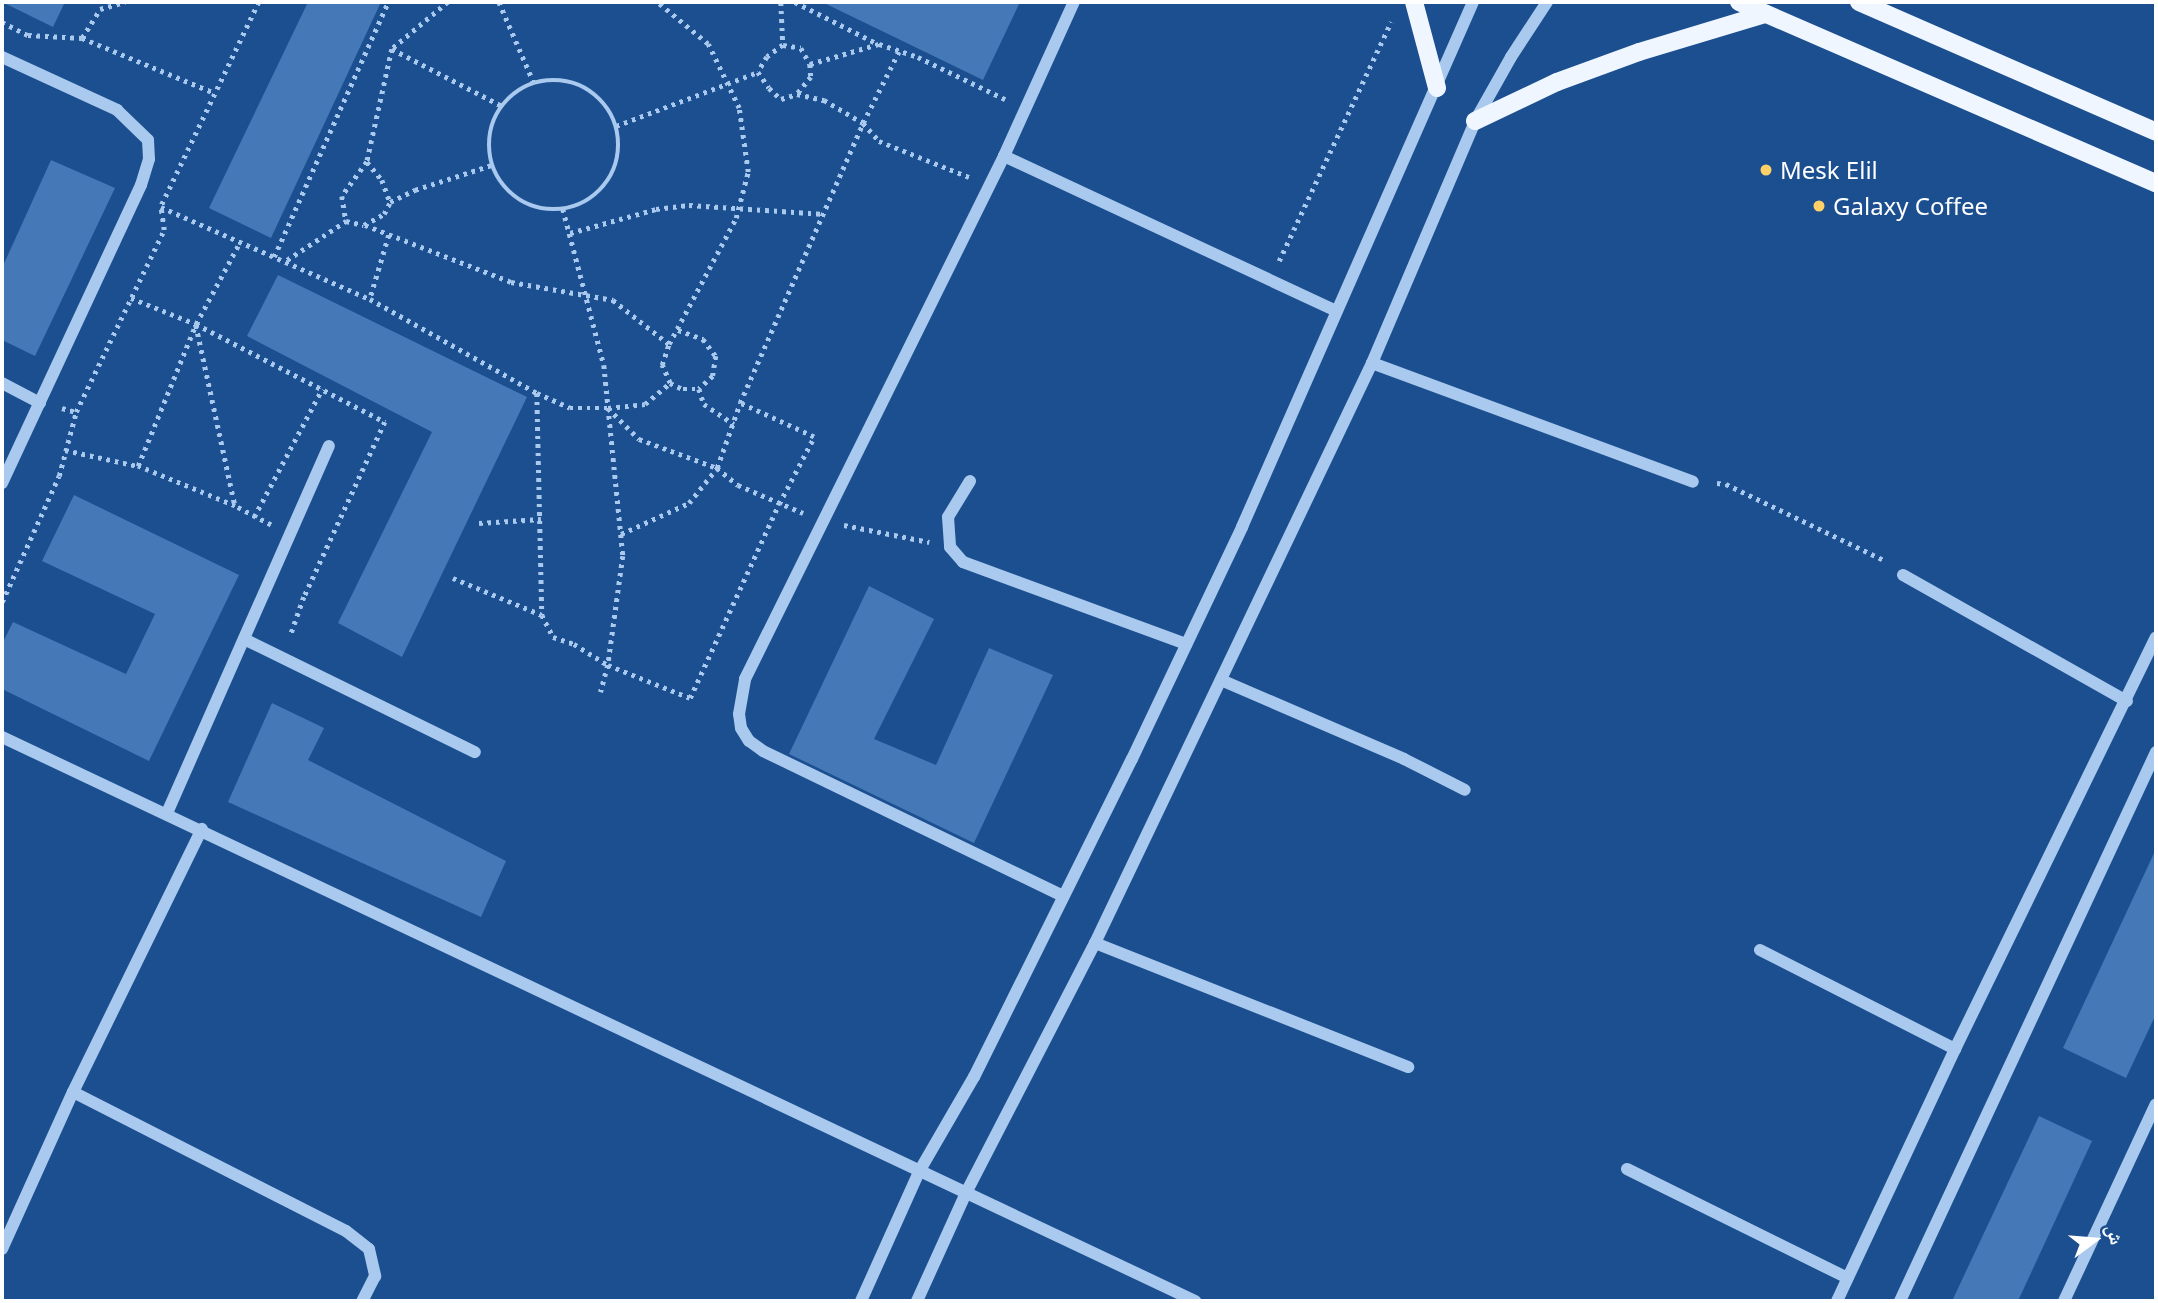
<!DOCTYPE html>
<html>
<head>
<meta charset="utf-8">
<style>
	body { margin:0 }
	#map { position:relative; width:2158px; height:1303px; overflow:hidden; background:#1b4f8f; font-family:"Noto Sans","Noto Naskh Arabic",sans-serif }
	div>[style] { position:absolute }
	.building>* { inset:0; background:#4478b7 }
	.path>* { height:4.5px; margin-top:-2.25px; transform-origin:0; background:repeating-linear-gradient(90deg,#a9c9ee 0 3.5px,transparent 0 8.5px) }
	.path>.ring { margin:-2.25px; padding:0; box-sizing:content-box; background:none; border:4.5px solid #a9c9ee; border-radius:50% }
	.minor>* { height:12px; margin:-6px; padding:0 6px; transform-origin:6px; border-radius:6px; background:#a9c9ee }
	.major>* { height:18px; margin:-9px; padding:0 9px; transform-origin:9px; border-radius:9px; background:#f0f6ff }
	.dots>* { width:19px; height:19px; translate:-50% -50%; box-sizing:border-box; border:4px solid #1b4f8f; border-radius:50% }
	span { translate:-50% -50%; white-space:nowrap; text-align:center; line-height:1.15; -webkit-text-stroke:7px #1b4f8f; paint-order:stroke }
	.poi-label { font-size:24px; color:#fff }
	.left { translate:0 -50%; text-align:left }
	.frame { position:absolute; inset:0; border:4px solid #fff; pointer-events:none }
	.north { position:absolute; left:2060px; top:1205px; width:70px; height:70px; -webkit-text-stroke:5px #1b4f8f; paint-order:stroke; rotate:74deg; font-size:19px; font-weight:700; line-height:28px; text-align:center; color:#fff }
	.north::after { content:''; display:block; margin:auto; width:24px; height:32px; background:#fff; clip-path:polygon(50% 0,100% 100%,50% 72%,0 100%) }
</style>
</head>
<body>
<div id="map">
	<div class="building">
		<i style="clip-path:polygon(2px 2px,65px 2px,53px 27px)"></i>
		<i style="clip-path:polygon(308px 2px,381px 2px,271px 238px,209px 208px)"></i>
		<i style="clip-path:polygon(822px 2px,1020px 2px,983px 80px)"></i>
		<i style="clip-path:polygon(51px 160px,115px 188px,35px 356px,2px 340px,2px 268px)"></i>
		<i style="clip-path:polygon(278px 275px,527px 397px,402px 657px,338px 623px,432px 432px,247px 336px)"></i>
		<i style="clip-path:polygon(74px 495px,239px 575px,149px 761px,2px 689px,2px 644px,13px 622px,126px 674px,155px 614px,42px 561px)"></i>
		<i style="clip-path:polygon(869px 586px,934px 619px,874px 739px,936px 765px,989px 648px,1053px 675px,974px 843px,789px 754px)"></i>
		<i style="clip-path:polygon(272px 703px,324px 728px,308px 760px,506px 861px,481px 917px,228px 802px)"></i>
		<i style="clip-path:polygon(2156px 849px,2156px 1014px,2126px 1078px,2063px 1048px)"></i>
		<i style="clip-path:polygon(2039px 1116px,2092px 1141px,2018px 1301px,1952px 1301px)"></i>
	</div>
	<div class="path">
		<i style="left:259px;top:2px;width:227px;rotate:115.6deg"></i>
		<i style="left:161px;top:207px;width:228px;rotate:23.8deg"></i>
		<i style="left:448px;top:2px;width:73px;rotate:140deg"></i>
		<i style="left:392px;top:49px;width:116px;rotate:102.5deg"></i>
		<i style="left:367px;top:162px;width:42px;rotate:126.3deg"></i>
		<i style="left:342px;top:196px;width:25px;rotate:81deg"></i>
		<i style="left:346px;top:221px;width:18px;rotate:13deg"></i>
		<i style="left:364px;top:225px;width:23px;rotate:-29deg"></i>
		<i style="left:384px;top:214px;width:13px;rotate:-63deg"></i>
		<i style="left:390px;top:202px;width:28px;rotate:-26deg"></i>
		<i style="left:415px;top:190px;width:81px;rotate:-18deg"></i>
		<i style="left:499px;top:2px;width:88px;rotate:66.6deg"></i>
		<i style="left:781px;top:2px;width:43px;rotate:87.3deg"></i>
		<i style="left:783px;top:45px;width:20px;rotate:143deg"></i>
		<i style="left:767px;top:57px;width:17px;rotate:121deg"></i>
		<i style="left:758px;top:72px;width:19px;rotate:55deg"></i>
		<i style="left:769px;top:88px;width:16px;rotate:43deg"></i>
		<i style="left:781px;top:99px;width:17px;rotate:-17deg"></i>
		<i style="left:797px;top:94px;width:28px;rotate:13deg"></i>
		<i style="left:824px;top:100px;width:45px;rotate:30.5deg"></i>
		<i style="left:863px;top:123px;width:24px;rotate:48deg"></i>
		<i style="left:879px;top:141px;width:97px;rotate:21.8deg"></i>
		<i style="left:795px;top:2px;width:93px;rotate:26.8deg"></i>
		<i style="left:2px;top:22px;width:29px;rotate:27deg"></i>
		<i style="left:28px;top:35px;width:54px;rotate:3.2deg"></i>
		<i style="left:82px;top:38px;width:144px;rotate:22.5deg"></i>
		<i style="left:82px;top:38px;width:34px;rotate:-58deg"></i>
		<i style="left:100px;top:9px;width:26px;rotate:-16deg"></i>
		<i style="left:783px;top:45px;width:18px;rotate:9deg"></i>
		<i style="left:801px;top:48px;width:18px;rotate:61deg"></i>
		<i style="left:810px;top:64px;width:13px;rotate:86deg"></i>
		<i style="left:811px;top:77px;width:22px;rotate:129deg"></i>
		<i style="left:392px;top:49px;width:124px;rotate:27.4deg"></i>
		<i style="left:810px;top:64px;width:72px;rotate:-16.2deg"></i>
		<i style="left:879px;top:44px;width:41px;rotate:18.4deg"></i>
		<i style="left:918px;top:57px;width:97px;rotate:25.8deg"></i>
		<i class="ring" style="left:489px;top:80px;width:125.5px;height:125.5px"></i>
		<i style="left:616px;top:126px;width:152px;rotate:-20.8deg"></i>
		<i style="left:367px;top:162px;width:23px;rotate:50deg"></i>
		<i style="left:382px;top:180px;width:23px;rotate:70deg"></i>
		<i style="left:563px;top:209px;width:161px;rotate:75.3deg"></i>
		<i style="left:604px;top:365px;width:192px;rotate:84.3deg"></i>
		<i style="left:623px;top:556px;width:110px;rotate:97.8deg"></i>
		<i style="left:608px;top:665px;width:28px;rotate:105deg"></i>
		<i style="left:365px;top:225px;width:157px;rotate:21.3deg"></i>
		<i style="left:511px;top:282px;width:104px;rotate:10deg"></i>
		<i style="left:613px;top:300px;width:71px;rotate:38.2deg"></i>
		<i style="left:570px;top:233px;width:89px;rotate:-15.6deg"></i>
		<i style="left:656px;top:209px;width:33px;rotate:-7deg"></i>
		<i style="left:689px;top:205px;width:135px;rotate:3.8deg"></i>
		<i style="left:389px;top:235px;width:67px;rotate:106.5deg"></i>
		<i style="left:370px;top:299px;width:192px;rotate:29.4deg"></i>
		<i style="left:537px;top:393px;width:36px;rotate:24deg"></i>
		<i style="left:570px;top:408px;width:38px"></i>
		<i style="left:608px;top:408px;width:37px;rotate:-6deg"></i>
		<i style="left:645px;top:404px;width:33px;rotate:-40deg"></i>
		<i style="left:670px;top:383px;width:20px;rotate:-114deg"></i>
		<i style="left:662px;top:365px;width:22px;rotate:-72deg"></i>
		<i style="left:669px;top:344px;width:143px;rotate:-62deg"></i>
		<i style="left:736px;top:218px;width:48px;rotate:-75.4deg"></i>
		<i style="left:748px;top:172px;width:65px;rotate:-98deg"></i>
		<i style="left:739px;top:108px;width:71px;rotate:-115.8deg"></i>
		<i style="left:708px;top:44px;width:66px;rotate:-140.5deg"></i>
		<i style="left:274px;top:257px;width:279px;rotate:-65.9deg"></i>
		<i style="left:287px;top:260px;width:71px;rotate:-33.5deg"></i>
		<i style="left:1279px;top:261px;width:264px;rotate:-64.9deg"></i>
		<i style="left:131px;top:298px;width:70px;rotate:21.8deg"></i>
		<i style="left:196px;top:324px;width:93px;rotate:-61.8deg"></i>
		<i style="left:196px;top:325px;width:185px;rotate:77.8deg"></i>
		<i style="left:678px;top:330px;width:27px;rotate:20deg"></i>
		<i style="left:703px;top:339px;width:21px;rotate:53deg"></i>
		<i style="left:716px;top:356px;width:20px;rotate:99deg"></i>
		<i style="left:713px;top:376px;width:19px;rotate:137deg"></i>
		<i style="left:699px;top:389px;width:16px;rotate:72deg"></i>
		<i style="left:704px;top:404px;width:36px;rotate:34deg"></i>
		<i style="left:670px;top:383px;width:14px;rotate:25deg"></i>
		<i style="left:683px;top:389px;width:16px"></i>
		<i style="left:537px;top:393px;width:222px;rotate:88.7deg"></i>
		<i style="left:542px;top:615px;width:25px;rotate:63deg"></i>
		<i style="left:553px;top:637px;width:22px;rotate:18deg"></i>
		<i style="left:574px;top:644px;width:40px;rotate:32deg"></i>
		<i style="left:608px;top:665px;width:88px;rotate:21.9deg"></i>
		<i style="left:690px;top:698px;width:213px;rotate:-65.4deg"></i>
		<i style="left:779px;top:504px;width:76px;rotate:-62.4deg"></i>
		<i style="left:814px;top:437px;width:81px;rotate:-155.3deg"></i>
		<i style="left:62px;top:408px;width:15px;rotate:16deg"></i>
		<i style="left:76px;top:412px;width:202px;rotate:-64.2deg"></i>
		<i style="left:164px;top:230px;width:22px;rotate:-98deg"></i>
		<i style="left:608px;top:408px;width:44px;rotate:45deg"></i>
		<i style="left:639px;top:439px;width:83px;rotate:20.4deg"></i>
		<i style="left:717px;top:468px;width:27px;rotate:39deg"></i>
		<i style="left:738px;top:485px;width:71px;rotate:23.3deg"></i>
		<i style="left:65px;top:450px;width:75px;rotate:12.4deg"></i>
		<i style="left:1717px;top:483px;width:9px;rotate:6deg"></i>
		<i style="left:1726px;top:484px;width:178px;rotate:25.7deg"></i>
		<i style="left:254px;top:517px;width:145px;rotate:-62deg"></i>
		<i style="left:479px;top:523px;width:62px;rotate:-3.7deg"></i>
		<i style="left:271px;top:525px;width:41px;rotate:-152.2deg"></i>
		<i style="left:235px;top:506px;width:105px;rotate:-157.6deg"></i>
		<i style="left:138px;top:466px;width:153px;rotate:-67.8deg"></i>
		<i style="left:196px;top:324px;width:213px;rotate:27.4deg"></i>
		<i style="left:385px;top:422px;width:193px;rotate:114.8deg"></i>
		<i style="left:304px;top:597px;width:42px;rotate:109.3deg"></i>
		<i style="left:844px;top:525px;width:87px;rotate:11.3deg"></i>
		<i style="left:621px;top:534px;width:75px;rotate:-24.5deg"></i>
		<i style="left:689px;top:503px;width:45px;rotate:-51.3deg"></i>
		<i style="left:717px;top:468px;width:69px;rotate:-70.5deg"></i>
		<i style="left:740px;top:403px;width:306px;rotate:-66.3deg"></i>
		<i style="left:863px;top:123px;width:80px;rotate:-63.4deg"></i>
		<i style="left:453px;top:578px;width:96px;rotate:22.6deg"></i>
		<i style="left:2px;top:602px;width:138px;rotate:-65.7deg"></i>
		<i style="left:59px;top:476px;width:66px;rotate:-75.1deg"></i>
	</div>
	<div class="minor">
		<i style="left:2px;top:57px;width:127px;rotate:24.7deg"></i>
		<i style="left:117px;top:110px;width:43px;rotate:44.1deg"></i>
		<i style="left:148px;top:140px;width:19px;rotate:87deg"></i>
		<i style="left:149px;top:159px;width:27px;rotate:107deg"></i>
		<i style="left:141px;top:185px;width:329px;rotate:115deg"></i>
		<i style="left:1004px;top:156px;width:367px;rotate:25deg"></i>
		<i style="left:1372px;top:363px;width:342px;rotate:20.3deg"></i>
		<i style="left:2px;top:383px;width:43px;rotate:27.8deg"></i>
		<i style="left:970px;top:481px;width:42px;rotate:121.4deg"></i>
		<i style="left:948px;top:517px;width:30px;rotate:86deg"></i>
		<i style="left:950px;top:547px;width:20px;rotate:49deg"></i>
		<i style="left:963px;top:562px;width:238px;rotate:20.2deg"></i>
		<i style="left:1903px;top:575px;width:257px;rotate:29.4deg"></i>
		<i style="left:244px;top:639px;width:257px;rotate:26.1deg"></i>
		<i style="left:1221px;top:680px;width:199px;rotate:23.3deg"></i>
		<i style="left:1404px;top:759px;width:68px;rotate:26.9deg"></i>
		<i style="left:2px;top:737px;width:1320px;rotate:25.3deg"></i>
		<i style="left:167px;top:813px;width:401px;rotate:-66.2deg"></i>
		<i style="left:1063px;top:896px;width:333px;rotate:-154.2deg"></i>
		<i style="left:763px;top:751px;width:17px;rotate:-144deg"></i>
		<i style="left:749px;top:741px;width:15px;rotate:-122deg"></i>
		<i style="left:741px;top:728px;width:14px;rotate:-98deg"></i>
		<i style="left:739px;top:714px;width:36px;rotate:-80deg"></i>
		<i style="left:745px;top:679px;width:584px;rotate:-63.65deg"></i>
		<i style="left:1004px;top:156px;width:169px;rotate:-65.6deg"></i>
		<i style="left:1095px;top:943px;width:337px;rotate:21.6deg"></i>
		<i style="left:1760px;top:950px;width:219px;rotate:26.9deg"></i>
		<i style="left:73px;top:1092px;width:306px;rotate:27deg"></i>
		<i style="left:346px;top:1231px;width:29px;rotate:38deg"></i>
		<i style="left:369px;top:1249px;width:28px;rotate:77deg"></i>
		<i style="left:375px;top:1276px;width:28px;rotate:117deg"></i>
		<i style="left:1627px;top:1169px;width:246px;rotate:26.3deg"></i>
		<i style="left:2px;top:1249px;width:172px;rotate:-65.7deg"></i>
		<i style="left:73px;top:1092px;width:293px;rotate:-63.9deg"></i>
		<i style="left:861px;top:1301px;width:144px;rotate:-65.8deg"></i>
		<i style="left:920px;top:1170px;width:108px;rotate:-59.9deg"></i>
		<i style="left:974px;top:1077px;width:355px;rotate:-63.6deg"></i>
		<i style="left:1132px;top:759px;width:257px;rotate:-64.6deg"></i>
		<i style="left:1242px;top:527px;width:574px;rotate:-66.25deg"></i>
		<i style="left:917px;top:1301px;width:121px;rotate:-65.6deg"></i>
		<i style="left:967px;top:1191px;width:279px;rotate:-62.7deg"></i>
		<i style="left:1095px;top:943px;width:643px;rotate:-64.47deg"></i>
		<i style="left:1372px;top:363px;width:263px;rotate:-66.9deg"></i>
		<i style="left:1475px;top:121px;width:73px;rotate:-60.6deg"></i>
		<i style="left:1511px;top:57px;width:66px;rotate:-56.8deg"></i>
		<i style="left:1837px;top:1301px;width:278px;rotate:-64.9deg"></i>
		<i style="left:1955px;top:1049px;width:458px;rotate:-64deg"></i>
		<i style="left:1900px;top:1301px;width:606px;rotate:-65deg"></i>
		<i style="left:2064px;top:1301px;width:217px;rotate:-65deg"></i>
	</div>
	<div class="major">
		<i style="left:1414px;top:2px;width:89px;rotate:75deg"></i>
		<i style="left:1739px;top:2px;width:455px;rotate:23.5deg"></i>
		<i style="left:1859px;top:2px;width:324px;rotate:23.6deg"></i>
		<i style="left:1475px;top:121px;width:91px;rotate:-25.4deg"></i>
		<i style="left:1557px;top:82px;width:87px;rotate:-20.1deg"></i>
		<i style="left:1639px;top:52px;width:132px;rotate:-16.8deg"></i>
	</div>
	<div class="dots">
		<i style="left:1766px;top:170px;background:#ffd166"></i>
		<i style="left:1819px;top:206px;background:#ffd166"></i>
	</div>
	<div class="poi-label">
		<span class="left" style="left:1780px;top:170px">Mesk Elil</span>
		<span class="left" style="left:1833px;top:206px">Galaxy Coffee</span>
	</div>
	<div class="frame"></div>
	<div class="north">ش</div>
</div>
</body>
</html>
